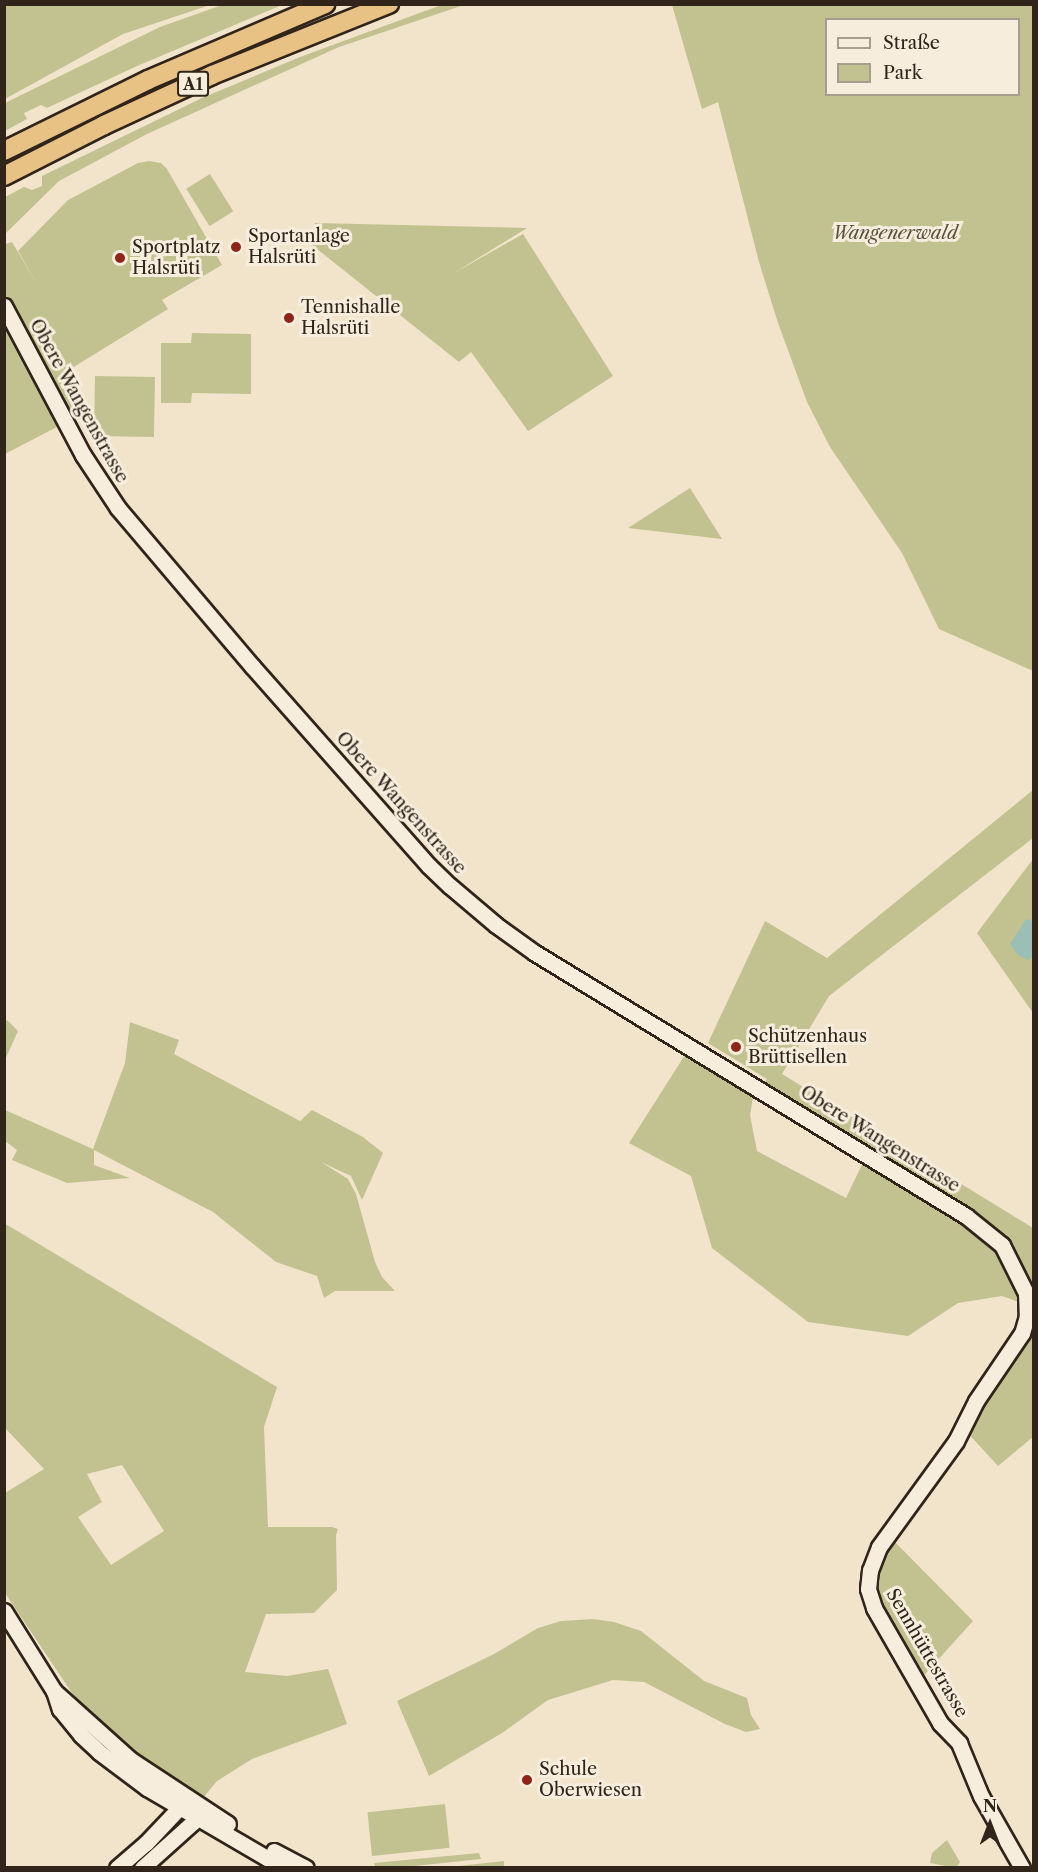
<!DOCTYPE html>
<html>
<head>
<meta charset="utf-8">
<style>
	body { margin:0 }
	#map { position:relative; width:1038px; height:1872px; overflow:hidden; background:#f1e4ca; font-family:"Libre Caslon Text",serif }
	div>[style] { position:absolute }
	.green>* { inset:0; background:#c2c291; transform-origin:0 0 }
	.water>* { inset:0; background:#9bbfb6 }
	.roads { filter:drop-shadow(2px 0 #31241a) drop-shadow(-2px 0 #31241a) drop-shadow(0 2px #31241a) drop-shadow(0 -2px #31241a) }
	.secondary>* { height:15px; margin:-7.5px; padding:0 7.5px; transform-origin:7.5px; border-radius:7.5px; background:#f6eddd }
	.highway>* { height:18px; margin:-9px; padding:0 9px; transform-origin:9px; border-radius:9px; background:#e8c285 }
	.dots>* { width:16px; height:16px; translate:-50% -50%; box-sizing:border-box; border:3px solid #f6eddd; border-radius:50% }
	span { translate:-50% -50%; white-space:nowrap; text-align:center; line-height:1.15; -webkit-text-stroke:6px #f6eddd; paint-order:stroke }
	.shield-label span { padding:2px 4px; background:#f6eddd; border:2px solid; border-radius:4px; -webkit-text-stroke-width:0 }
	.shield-label { font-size:16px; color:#31241a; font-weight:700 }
	.park-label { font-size:18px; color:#5c533e; font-style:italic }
	.poi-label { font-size:18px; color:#31241a }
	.left { translate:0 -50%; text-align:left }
	.street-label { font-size:18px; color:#31241a }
	.frame { position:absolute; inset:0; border:6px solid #31241a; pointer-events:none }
	.legend { position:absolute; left:825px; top:18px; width:195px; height:78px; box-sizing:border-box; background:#f6eddd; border:2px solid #a79d8f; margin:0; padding:8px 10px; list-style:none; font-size:18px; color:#31241a }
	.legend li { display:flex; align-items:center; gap:12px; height:30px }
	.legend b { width:30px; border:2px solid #a79d8f }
	.north { position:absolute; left:960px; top:1794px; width:60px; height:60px; -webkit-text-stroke:4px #f6eddd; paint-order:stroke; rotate:0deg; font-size:16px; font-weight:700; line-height:24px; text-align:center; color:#31241a }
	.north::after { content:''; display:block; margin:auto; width:21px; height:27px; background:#31241a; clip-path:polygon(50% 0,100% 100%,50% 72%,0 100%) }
</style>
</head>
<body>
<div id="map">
	<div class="green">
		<i style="clip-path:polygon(5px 4px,210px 4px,210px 5px,123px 34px,5px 99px)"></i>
		<i style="clip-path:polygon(444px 4px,464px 5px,339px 47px,147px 134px,59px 181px,5px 234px,5px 197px,24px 187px,32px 190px,42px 186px,42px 176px,202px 98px,300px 57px)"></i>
		<i style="clip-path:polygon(222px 5px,282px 5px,137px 66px,47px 108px,41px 105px,24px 113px,27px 119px,5px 131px,5px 103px,160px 27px)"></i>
		<i style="clip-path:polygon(evenodd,672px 5px,1033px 5px,1033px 671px,939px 629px,902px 553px,830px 447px,807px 402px,778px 323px,759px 262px,718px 102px,702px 109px,672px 5px,826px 20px,1018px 20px,1018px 94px,826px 94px,826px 20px)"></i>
		<i style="clip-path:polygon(149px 161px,161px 163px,167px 169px,222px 265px,162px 300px,168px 309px,72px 368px,76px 417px,5px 454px,5px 244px,12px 242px,38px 286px,18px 251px,68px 200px,138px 163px)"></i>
		<i style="left:210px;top:174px;width:44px;height:28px;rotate:58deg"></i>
		<i style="clip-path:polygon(315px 223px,527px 228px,454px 273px,523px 234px,613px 376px,528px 431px,471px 352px,459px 362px,312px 245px)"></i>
		<i style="clip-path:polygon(192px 333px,251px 334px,251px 394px,192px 393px,191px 403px,161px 403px,161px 343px,191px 343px)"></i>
		<i style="left:95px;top:376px;width:60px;height:60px;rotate:1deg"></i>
		<i style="clip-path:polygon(690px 488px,722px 539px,628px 528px)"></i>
		<i style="clip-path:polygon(1033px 790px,1033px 838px,829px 996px,782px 1074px,1033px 1228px,1033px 1295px,1007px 1243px,763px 1086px,767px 1079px,708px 1043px,765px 921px,827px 958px)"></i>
		<i style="clip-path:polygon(1033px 859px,1033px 1013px,977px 933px)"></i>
		<i style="clip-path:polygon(7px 1020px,18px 1031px,5px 1060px,5px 1022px)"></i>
		<i style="clip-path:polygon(130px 1022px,179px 1040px,174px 1054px,300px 1121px,312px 1110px,363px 1137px,383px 1153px,362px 1200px,351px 1176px,321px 1162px,348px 1179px,356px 1194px,375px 1262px,382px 1277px,395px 1291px,335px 1291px,324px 1298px,317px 1276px,276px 1262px,213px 1212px,94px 1150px,94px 1165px,130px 1178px,67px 1183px,12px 1160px,17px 1150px,5px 1141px,5px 1110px,93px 1149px,125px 1063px)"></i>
		<i style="clip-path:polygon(690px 1047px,755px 1086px,750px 1115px,757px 1151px,846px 1198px,867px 1154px,987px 1230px,1033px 1311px,1033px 1437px,998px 1466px,964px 1429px,1022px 1333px,1019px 1302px,1002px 1296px,958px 1303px,908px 1336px,808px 1322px,712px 1248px,691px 1176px,629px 1143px)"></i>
		<i style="clip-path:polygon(evenodd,4px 1223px,277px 1387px,264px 1427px,268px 1527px,332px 1527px,338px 1529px,336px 1535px,337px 1590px,314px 1613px,266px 1614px,245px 1672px,287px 1676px,328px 1669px,347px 1724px,252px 1759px,217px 1781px,203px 1798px,158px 1769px,113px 1735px,74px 1696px,5px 1593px,5px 1493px,44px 1469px,5px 1428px,4px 1223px,122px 1465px,164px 1531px,111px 1565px,78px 1517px,102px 1502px,87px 1474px,122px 1465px)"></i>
		<i style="clip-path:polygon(887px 1534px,973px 1621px,917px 1683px,874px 1608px,870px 1570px)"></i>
		<i style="clip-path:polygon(593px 1619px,614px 1622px,641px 1631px,704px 1681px,747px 1698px,751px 1715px,760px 1729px,746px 1732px,725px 1724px,644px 1682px,613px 1680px,548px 1700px,502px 1733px,429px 1776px,397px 1701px,494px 1654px,538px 1628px,561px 1621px)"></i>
		<i style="left:445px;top:1804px;width:44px;height:78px;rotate:84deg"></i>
		<i style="clip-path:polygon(947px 1840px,960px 1862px,956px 1868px,930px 1863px,932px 1853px)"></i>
		<i style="clip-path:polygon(479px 1853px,481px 1859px,405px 1867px,375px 1867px,374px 1863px)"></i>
		<i style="clip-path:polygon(504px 1861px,504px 1867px,449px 1867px)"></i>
	</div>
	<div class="water">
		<i style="clip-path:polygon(1026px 919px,1031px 920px,1034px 927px,1032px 957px,1028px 960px,1018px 955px,1010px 944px)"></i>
	</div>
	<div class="roads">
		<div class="secondary">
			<i style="left:4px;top:306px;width:169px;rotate:62.1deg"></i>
			<i style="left:83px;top:455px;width:64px;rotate:56.6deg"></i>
			<i style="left:118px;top:508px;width:207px;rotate:49.7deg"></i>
			<i style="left:252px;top:666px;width:267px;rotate:48.5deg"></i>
			<i style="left:429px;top:866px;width:29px;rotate:44deg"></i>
			<i style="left:450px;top:886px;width:60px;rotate:40.3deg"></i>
			<i style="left:496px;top:925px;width:48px;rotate:35.7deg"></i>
			<i style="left:535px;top:953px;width:505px;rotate:31.39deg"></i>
			<i style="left:966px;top:1216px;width:46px;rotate:38.9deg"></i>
			<i style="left:1002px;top:1245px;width:54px;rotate:63.4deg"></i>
			<i style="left:1026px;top:1293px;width:23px;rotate:88deg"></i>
			<i style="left:1027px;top:1316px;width:18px;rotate:106deg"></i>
			<i style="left:1022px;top:1333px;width:82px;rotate:124.1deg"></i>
			<i style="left:976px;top:1401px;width:45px;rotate:116.6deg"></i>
			<i style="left:956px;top:1441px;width:131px;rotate:126deg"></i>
			<i style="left:879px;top:1547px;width:25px;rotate:111deg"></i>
			<i style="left:870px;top:1570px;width:19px;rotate:96deg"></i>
			<i style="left:868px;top:1589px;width:20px;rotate:72deg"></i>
			<i style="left:874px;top:1608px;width:133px;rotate:60.1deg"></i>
			<i style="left:940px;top:1723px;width:28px;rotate:46deg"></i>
			<i style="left:959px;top:1743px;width:57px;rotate:67.5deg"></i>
			<i style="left:981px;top:1796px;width:83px;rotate:60.3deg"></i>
			<i style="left:4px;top:1611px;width:94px;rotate:58deg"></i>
			<i style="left:54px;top:1691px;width:19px;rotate:72deg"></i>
			<i style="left:60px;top:1709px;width:33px;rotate:51deg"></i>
			<i style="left:81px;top:1735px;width:25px;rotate:43deg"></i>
			<i style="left:99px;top:1752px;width:60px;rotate:36.9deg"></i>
			<i style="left:147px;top:1788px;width:159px;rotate:30.3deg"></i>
			<i style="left:54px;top:1691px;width:103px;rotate:41.9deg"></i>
			<i style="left:131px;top:1760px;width:116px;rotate:33.4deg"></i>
			<i style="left:274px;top:1851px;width:36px;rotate:28deg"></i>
			<i style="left:117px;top:1868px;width:38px;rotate:-41deg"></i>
			<i style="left:146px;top:1843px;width:50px;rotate:-46.6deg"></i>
			<i style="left:180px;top:1807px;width:9px;rotate:-6deg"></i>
			<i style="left:142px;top:1868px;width:69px;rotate:-42deg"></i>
			<i style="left:193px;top:1822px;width:15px;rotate:-70deg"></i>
		</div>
		<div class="highway">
			<i style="left:4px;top:151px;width:161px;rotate:-26.2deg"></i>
			<i style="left:148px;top:80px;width:193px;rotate:-23.2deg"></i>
			<i style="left:4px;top:176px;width:112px;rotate:-27deg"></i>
			<i style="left:104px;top:125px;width:119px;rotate:-24.8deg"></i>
			<i style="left:212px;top:75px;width:191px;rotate:-21.9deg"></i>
		</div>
	</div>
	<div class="dots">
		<i style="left:236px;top:247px;background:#8f2418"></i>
		<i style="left:120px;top:258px;background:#8f2418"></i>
		<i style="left:289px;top:318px;background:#8f2418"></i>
		<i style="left:736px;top:1047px;background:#8f2418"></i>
		<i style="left:527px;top:1780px;background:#8f2418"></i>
	</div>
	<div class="shield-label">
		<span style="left:193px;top:84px">A1</span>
	</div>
	<div class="park-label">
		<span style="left:895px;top:233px">Wangenerwald</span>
	</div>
	<div class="poi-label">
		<span class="left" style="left:248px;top:247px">Sportanlage<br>Halsrüti</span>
		<span class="left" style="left:132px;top:258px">Sportplatz<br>Halsrüti</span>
		<span class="left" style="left:301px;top:318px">Tennishalle<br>Halsrüti</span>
		<span class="left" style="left:748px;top:1047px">Schützenhaus<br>Brüttisellen</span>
		<span class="left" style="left:539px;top:1780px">Schule<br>Oberwiesen</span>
	</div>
	<div class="street-label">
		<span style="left:79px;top:401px;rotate:61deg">Obere Wangenstrasse</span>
		<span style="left:401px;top:803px;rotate:48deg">Obere Wangenstrasse</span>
		<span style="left:880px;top:1139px;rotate:32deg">Obere Wangenstrasse</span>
		<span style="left:927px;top:1653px;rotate:60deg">Sennhüttestrasse</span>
	</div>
	<div class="frame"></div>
	<ul class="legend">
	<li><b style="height:8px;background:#f6eddd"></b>Straße</li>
	<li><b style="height:16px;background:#c2c291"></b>Park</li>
	</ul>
	<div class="north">N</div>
</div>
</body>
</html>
